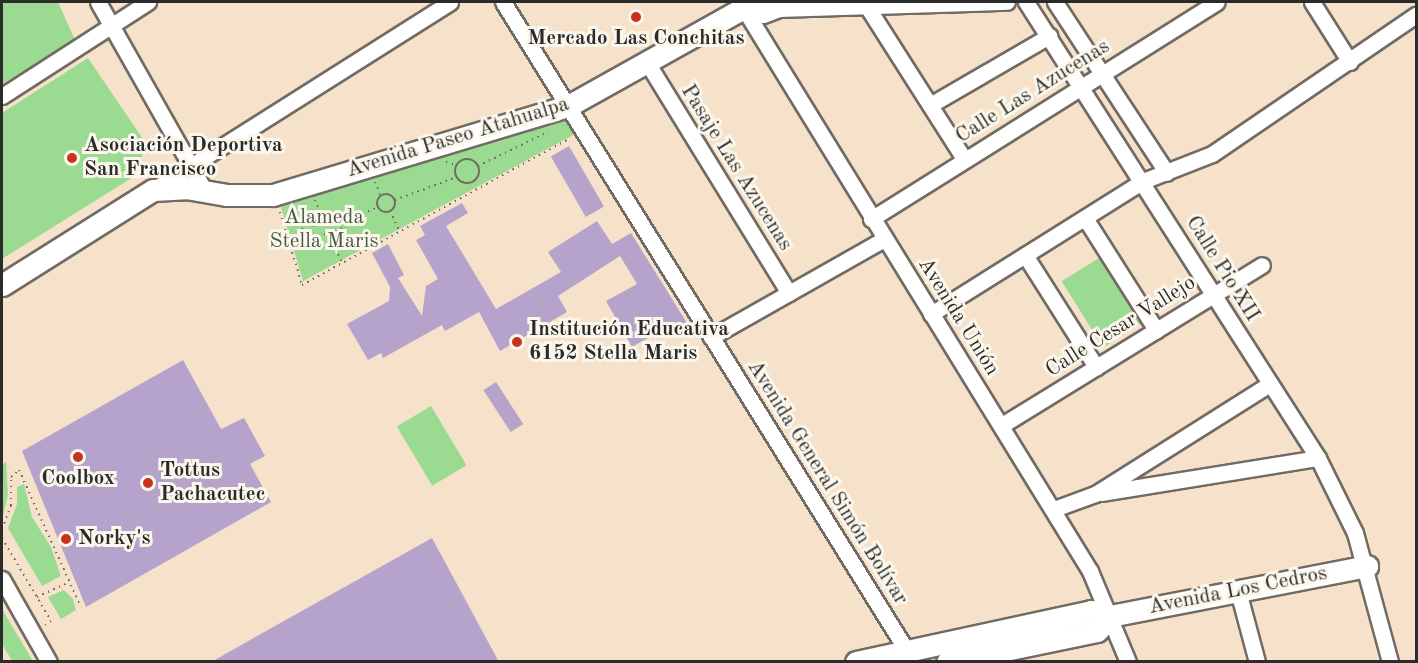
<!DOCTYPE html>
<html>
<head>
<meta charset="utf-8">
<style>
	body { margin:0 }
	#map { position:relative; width:1418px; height:663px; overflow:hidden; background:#f6e2ca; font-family:"Old Standard TT",serif }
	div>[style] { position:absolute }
	.green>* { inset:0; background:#9bdb91; transform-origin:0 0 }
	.building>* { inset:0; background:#b5a3cb; transform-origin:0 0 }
	.path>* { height:2px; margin-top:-1px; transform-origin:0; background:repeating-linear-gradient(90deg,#726b63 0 1.5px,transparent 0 6px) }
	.path>.ring { margin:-1px; padding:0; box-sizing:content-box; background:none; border:2px solid #726b63; border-radius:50% }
	.roads { filter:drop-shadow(2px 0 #726b63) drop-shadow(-2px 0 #726b63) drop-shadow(0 2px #726b63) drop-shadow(0 -2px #726b63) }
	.street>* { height:15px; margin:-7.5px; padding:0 7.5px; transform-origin:7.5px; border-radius:7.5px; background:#fff }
	.secondary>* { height:21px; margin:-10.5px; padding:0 10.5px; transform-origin:10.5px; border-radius:10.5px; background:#fff }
	.dots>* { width:16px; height:16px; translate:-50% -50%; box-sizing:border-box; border:3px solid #fbf7ec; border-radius:50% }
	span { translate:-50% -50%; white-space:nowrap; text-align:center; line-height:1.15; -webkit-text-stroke:6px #fbf7ec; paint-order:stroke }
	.poi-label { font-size:21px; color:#2b2b2b; font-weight:700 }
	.left { translate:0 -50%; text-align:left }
	.street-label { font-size:21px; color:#2b2b2b }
	.park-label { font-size:21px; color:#475744 }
	.frame { position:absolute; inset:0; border:3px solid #2b2b2b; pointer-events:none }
</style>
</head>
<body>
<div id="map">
	<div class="green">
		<i style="clip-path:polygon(2px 2px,58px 2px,75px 40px,2px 84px)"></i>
		<i style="clip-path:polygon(88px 58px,145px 142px,138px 174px,2px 259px,2px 113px)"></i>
		<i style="clip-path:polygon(566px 116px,575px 134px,303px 281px,281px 207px)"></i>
		<i style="left:1099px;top:258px;width:78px;height:44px;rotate:58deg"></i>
		<i style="left:431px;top:406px;width:69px;height:40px;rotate:59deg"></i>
		<i style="clip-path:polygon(6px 462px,8px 495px,2px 520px,2px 465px)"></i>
		<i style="clip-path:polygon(24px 484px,32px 517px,51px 547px,61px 576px,42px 586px,8px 528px,17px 504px,17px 487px)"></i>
		<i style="clip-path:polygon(64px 590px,73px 599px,76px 610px,61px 619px,48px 597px)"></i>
		<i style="clip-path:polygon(2px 609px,33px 661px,12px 661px,2px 644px)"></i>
	</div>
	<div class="building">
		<i style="left:569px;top:146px;width:70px;height:21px;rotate:60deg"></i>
		<i style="clip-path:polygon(462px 203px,468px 213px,446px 226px,496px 309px,561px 272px,548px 252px,597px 221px,612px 244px,631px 233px,687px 323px,661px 339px,657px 333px,632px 347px,606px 301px,637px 284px,620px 256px,558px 296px,567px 312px,500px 351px,479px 312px,445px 331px,442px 325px,383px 358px,381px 353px,368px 360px,347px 324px,389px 301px,390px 287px,372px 253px,388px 244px,404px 275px,398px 278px,422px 316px,426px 286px,438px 279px,416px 240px,425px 235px,420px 226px)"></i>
		<i style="clip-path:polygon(183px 360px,221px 429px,244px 418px,265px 456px,250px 464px,271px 502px,86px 607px,22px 451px)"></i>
		<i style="left:496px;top:382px;width:50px;height:15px;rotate:57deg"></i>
		<i style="clip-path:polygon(432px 538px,499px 662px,211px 662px)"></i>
	</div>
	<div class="path">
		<i class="ring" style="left:455px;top:159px;width:22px;height:22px"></i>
		<i style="left:446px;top:162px;width:10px;rotate:17deg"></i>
		<i style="left:478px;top:166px;width:78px;rotate:-25.9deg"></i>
		<i style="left:375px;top:182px;width:14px;rotate:69deg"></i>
		<i class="ring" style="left:377px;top:194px;width:16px;height:16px"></i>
		<i style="left:315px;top:200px;width:23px;rotate:70deg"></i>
		<i style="left:395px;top:200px;width:66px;rotate:-20.4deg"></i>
		<i style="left:390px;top:211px;width:23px;rotate:65deg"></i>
		<i style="left:280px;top:212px;width:76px;rotate:73.2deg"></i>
		<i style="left:302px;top:285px;width:306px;rotate:-28.7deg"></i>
		<i style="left:338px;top:217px;width:12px;rotate:70deg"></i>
		<i style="left:342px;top:228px;width:27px;rotate:160deg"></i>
		<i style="left:317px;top:237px;width:11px;rotate:68deg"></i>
		<i style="left:321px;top:247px;width:17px;rotate:-163deg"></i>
		<i style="left:305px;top:242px;width:13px;rotate:-103deg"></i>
		<i style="left:302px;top:229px;width:9px;rotate:-63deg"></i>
		<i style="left:306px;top:221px;width:5px;rotate:-37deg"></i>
		<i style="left:310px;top:218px;width:9px;rotate:69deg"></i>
		<i style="left:313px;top:226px;width:27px;rotate:-20deg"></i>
		<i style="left:340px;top:222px;width:40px;rotate:-21deg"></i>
		<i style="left:329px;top:232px;width:34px;rotate:67deg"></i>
		<i style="left:2px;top:529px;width:26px;rotate:-69deg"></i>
		<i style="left:11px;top:505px;width:28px;rotate:-90deg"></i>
		<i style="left:11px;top:477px;width:11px;rotate:-41deg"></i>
		<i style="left:19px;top:470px;width:150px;rotate:65.7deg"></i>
		<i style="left:2px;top:538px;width:96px;rotate:59.4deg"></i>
		<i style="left:51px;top:621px;width:7px;rotate:146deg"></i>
		<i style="left:37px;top:597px;width:33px;rotate:-25deg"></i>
	</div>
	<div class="roads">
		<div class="street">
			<i style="left:98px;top:2px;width:217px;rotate:60.5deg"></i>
			<i style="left:503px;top:2px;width:764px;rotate:58.1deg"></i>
			<i style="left:1026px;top:2px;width:541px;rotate:57.37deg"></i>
			<i style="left:1318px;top:458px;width:84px;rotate:63.7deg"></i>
			<i style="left:1355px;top:533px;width:134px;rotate:74.8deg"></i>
			<i style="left:1055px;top:2px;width:204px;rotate:56.8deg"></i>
			<i style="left:1312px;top:2px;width:71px;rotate:57.7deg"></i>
			<i style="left:741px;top:4px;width:666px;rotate:58.39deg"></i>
			<i style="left:1090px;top:571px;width:99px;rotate:67.3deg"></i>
			<i style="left:868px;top:8px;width:180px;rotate:57.5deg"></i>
			<i style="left:778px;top:9px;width:229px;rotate:-1.8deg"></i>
			<i style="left:648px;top:64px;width:269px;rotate:58.4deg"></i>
			<i style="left:2px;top:96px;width:174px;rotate:-32.8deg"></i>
			<i style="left:930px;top:105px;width:138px;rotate:-30.1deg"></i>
			<i style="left:156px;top:188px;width:348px;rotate:-32.3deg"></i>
			<i style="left:1085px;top:218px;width:133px;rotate:57.6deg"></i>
			<i style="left:871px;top:219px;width:408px;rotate:-32.1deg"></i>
			<i style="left:1025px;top:255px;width:133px;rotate:57.6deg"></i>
			<i style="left:931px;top:314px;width:250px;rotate:-32.1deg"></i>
			<i style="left:1143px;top:181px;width:74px;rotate:-21.4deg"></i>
			<i style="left:1212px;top:154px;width:247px;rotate:-34.3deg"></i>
			<i style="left:711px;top:337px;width:199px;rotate:-29.5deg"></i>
			<i style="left:1002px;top:425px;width:305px;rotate:-31.6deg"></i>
			<i style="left:1101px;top:493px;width:220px;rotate:-9.2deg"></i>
			<i style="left:1054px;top:509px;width:44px;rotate:-20.1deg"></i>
			<i style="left:1095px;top:494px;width:207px;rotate:-32.2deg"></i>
			<i style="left:2px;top:579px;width:95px;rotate:60.5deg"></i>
			<i style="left:1238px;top:591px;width:73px;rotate:75deg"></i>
		</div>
		<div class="secondary">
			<i style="left:743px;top:8px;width:20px;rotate:11deg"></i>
			<i style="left:763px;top:12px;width:28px;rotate:-21deg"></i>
			<i style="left:2px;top:285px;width:178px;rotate:-32.2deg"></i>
			<i style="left:153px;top:190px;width:33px;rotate:-3deg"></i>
			<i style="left:186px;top:188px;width:42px;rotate:9.7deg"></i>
			<i style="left:227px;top:195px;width:46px"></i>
			<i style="left:273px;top:195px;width:308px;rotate:-16.8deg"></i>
			<i style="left:568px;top:106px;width:213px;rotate:-29.2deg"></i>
			<i style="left:1110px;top:616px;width:262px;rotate:-11deg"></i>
			<i style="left:856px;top:662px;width:240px;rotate:-12.2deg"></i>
			<i style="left:1091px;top:611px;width:20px;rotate:15deg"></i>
			<i style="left:1110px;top:616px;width:20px;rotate:131deg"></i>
			<i style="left:1097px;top:631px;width:153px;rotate:168.3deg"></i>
		</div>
	</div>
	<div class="dots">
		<i style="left:636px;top:17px;background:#c8321e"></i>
		<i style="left:72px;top:158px;background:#c8321e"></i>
		<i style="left:517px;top:342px;background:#c8321e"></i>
		<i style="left:78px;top:457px;background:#c8321e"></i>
		<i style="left:148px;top:483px;background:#c8321e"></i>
		<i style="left:66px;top:539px;background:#c8321e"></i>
	</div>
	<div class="poi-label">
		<span style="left:636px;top:39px">Mercado Las Conchitas</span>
		<span class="left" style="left:84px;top:158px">Asociación Deportiva<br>San Francisco</span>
		<span class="left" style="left:529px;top:342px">Institución Educativa<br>6152 Stella Maris</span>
		<span class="left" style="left:160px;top:483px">Tottus<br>Pachacutec</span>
		<span style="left:78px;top:479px">Coolbox</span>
		<span class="left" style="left:78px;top:539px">Norky's</span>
	</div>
	<div class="street-label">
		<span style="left:1033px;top:92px;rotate:-32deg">Calle Las Azucenas</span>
		<span style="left:458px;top:138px;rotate:-17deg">Avenida Paseo Atahualpa</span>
		<span style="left:736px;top:168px;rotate:58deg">Pasaje Las Azucenas</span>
		<span style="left:1222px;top:269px;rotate:58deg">Calle Pio XII</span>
		<span style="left:958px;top:317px;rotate:58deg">Avenida Unión</span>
		<span style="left:1121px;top:327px;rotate:-32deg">Calle Cesar Vallejo</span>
		<span style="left:827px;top:483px;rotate:58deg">Avenida General Simón Bolívar</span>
		<span style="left:1238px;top:591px;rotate:-11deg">Avenida Los Cedros</span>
	</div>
	<div class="park-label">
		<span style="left:324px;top:230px">Alameda<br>Stella Maris</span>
	</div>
	<div class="frame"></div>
</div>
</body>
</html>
